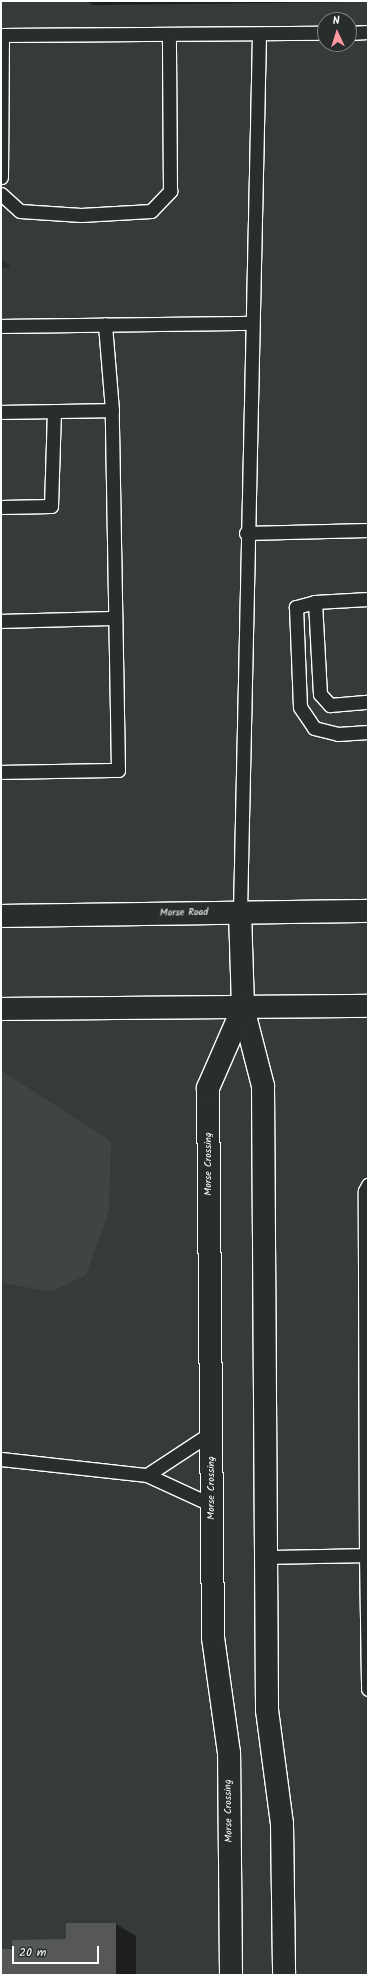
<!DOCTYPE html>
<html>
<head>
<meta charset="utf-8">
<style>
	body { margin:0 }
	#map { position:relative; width:369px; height:1976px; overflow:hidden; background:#2a2d2e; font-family:Kalam,sans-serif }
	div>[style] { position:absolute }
	.built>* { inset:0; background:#373a3b }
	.green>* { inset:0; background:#414445 }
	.shadow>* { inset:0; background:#0007 }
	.building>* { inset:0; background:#555758 }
	.roads { filter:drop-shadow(1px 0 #fff) drop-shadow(-1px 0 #fff) drop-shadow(0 1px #fff) drop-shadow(0 -1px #fff) }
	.lane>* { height:13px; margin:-6.5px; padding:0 6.5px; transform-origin:6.5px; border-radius:6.5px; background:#2a2d2e }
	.secondary>* { height:22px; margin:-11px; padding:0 11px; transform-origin:11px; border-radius:11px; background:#2a2d2e }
	.primary>* { height:22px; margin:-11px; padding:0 11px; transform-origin:11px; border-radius:11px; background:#2a2d2e }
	span { translate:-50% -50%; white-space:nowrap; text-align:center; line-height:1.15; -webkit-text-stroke:3px #2a2d2e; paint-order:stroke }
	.street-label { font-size:10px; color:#fff }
	.frame { position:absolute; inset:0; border:2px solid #fff; pointer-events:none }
	.north { position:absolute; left:317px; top:12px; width:40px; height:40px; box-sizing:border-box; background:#2a2d2e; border:1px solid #7f8182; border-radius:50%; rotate:356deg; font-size:11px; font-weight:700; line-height:16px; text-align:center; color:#fff }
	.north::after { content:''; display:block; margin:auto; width:14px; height:18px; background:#ff9aa2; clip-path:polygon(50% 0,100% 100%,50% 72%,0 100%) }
	.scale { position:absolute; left:12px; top:1946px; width:87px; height:18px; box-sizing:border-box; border:2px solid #fff; border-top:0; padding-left:5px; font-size:12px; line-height:14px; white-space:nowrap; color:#fff; -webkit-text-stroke:3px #2a2d2e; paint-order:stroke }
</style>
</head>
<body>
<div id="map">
	<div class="built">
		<i style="clip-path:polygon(evenodd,1px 1px,368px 1px,368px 1975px,1px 1975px,1px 1283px,51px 1292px,111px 1141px,1px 1070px,1px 268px,11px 267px,1px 259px,1px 1px,325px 20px,349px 20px,349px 44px,325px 44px,325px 20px)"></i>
	</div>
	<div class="green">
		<i style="clip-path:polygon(1px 1070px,111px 1141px,109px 1211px,86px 1275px,51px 1292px,1px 1283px)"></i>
	</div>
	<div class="shadow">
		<i style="clip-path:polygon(86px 1px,368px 1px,368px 2px,93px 5px)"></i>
		<i style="clip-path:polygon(116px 1924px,136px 1936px,136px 1975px,1px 1975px,1px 1950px,67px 1940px)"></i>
	</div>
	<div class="building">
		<i style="clip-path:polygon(66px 1923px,116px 1923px,116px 1975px,1px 1975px,1px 1949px,13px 1949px,12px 1940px,66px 1939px)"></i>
	</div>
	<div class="roads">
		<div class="lane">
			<i style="left:349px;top:33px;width:19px;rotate:-3deg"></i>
			<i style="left:1px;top:35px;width:324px;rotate:-0.4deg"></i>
			<i style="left:1px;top:177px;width:142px;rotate:-89.6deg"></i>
			<i style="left:1px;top:194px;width:25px;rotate:42deg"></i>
			<i style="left:20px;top:211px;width:61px;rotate:3.8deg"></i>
			<i style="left:81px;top:215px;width:70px;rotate:-3.3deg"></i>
			<i style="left:151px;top:211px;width:28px;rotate:-46deg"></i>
			<i style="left:170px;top:191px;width:156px;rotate:-90.4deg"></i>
			<i style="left:1px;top:326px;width:251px;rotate:-0.7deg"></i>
			<i style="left:1px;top:412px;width:111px;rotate:-1deg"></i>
			<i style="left:1px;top:507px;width:50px;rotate:-1.1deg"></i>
			<i style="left:51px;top:506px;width:95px;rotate:-88.2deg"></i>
			<i style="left:246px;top:533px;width:122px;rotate:-1.4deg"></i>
			<i style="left:368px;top:599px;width:53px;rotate:176.8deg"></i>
			<i style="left:315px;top:602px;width:92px;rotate:86.9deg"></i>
			<i style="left:320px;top:694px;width:15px;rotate:48deg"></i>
			<i style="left:330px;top:705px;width:38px;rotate:-5deg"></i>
			<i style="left:315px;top:602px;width:20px;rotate:165deg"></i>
			<i style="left:296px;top:607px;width:100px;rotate:87.7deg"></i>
			<i style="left:300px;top:707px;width:25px;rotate:56deg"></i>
			<i style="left:314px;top:728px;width:25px;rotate:14deg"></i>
			<i style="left:338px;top:734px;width:30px;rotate:-4deg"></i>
			<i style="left:1px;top:621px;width:113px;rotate:-1.5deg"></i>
			<i style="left:1px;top:772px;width:117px;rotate:-1deg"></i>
			<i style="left:118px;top:770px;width:360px;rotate:-91deg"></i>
			<i style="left:112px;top:410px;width:86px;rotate:-94.7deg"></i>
			<i style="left:240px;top:912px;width:877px;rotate:-88.76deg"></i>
			<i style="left:1px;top:1459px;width:147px;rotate:6.3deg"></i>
			<i style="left:147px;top:1475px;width:72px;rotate:24.8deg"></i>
			<i style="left:147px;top:1475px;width:77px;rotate:-33.3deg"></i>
			<i style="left:366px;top:1555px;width:364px;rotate:-90.2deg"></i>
			<i style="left:365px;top:1191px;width:7px;rotate:-63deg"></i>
			<i style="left:266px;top:1557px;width:100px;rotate:-1.1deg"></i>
			<i style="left:366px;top:1555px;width:134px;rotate:89.1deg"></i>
		</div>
		<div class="secondary">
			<i style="left:240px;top:912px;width:96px;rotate:88.2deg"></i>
			<i style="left:243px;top:1008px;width:81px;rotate:75.6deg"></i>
			<i style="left:263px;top:1086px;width:624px;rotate:89.63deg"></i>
			<i style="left:267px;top:1710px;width:115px;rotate:82.5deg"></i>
			<i style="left:282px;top:1824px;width:151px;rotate:89.2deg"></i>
			<i style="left:231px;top:1975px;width:222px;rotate:-90.5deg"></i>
			<i style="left:229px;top:1753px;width:117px;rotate:-97.9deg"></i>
			<i style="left:213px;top:1637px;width:549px;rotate:-90.52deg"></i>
			<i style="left:208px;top:1088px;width:87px;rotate:-66.4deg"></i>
		</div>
		<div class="primary">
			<i style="left:1px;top:916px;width:367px;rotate:-0.8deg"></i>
			<i style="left:1px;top:1009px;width:367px;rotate:-0.5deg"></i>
		</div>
	</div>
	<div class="street-label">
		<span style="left:184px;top:913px;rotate:-1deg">Morse Road</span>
		<span style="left:209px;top:1164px;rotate:-90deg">Morse Crossing</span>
		<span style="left:212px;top:1488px;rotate:-90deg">Morse Crossing</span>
		<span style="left:229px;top:1811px;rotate:-91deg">Morse Crossing</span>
	</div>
	<div class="frame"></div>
	<div class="north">N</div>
	<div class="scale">20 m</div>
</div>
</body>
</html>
